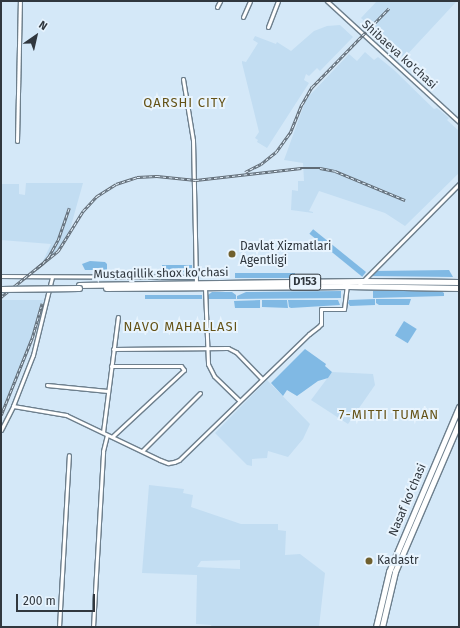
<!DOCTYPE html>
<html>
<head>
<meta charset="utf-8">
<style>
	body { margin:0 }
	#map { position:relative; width:460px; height:628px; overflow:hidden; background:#d4e8f8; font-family:"Fira Sans",sans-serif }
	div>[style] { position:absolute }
	.built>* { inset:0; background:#c2ddf2 }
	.green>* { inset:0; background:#80b9e4; transform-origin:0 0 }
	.roads { filter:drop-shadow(1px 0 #6d7f8d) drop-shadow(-1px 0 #6d7f8d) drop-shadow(0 1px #6d7f8d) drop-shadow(0 -1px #6d7f8d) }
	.street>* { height:3px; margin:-1.5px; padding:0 1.5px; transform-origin:1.5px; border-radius:1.5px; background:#fff }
	.secondary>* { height:4.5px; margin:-2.25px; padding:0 2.25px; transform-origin:2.25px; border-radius:2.25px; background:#fff }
	.primary>* { height:5px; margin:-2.5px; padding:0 2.5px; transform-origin:2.5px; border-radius:2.5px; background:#fff }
	.rail>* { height:2.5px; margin-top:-1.25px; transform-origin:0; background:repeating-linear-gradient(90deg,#e8f4fe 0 3px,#606b75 0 6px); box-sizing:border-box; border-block:1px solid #606b75 }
	.bridges { filter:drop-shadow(1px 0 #6d7f8d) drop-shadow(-1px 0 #6d7f8d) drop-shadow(0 1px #6d7f8d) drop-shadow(0 -1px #6d7f8d) }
	.primary-bridge>* { height:5px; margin:-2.5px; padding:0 2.5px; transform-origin:2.5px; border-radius:2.5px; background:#fff }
	.dots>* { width:11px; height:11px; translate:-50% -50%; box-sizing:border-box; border:2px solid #e8f4fe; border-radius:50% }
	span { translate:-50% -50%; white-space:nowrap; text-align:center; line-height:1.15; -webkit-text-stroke:4px #e8f4fe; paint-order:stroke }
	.shield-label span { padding:1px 3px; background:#e8f4fe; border:1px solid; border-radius:3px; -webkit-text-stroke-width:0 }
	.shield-label { font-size:11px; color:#30373e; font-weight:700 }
	.street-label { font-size:12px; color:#30373e }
	.poi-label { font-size:12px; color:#30373e }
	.left { translate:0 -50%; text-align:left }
	.neighbourhood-label { font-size:13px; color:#645216; letter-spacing:1px }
	.frame { position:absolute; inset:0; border:2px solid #30373e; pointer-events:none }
	.north { position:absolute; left:16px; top:16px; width:40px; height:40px; -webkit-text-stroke:3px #e8f4fe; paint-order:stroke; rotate:34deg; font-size:11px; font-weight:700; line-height:16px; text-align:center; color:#30373e }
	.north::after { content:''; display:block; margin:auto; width:14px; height:18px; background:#30373e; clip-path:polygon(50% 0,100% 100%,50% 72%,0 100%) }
	.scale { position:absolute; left:16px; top:594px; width:79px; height:18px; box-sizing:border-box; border:2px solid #30373e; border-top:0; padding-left:5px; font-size:12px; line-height:14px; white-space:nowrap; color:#30373e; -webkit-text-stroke:3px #e8f4fe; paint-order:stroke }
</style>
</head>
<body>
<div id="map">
	<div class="built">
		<i style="clip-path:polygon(377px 1px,457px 1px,404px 58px,361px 18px)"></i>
		<i style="clip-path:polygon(340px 25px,353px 37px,320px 71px,317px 68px,309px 76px,306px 74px,304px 80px,309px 83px,267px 148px,257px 142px,258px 140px,255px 138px,259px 132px,242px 63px,242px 61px,246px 62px,258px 43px,253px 40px,255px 36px,276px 44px,277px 42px,291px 51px,314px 31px,327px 26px)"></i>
		<i style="clip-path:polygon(365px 52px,374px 60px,378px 57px,394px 70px,434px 109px,437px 108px,449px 118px,447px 120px,459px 131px,459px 173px,405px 226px,385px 213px,319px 191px,309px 211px,313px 212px,313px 213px,291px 210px,292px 190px,298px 191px,298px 181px,304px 181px,303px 163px,284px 160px,305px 102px,309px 96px,349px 54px,357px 61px)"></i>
		<i style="clip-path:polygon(26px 183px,83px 183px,69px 233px,61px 246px,45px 262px,43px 261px,51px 244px,1px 240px,1px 184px,19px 184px,19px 194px,25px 195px)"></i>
		<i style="clip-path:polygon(2px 300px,44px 300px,27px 356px,1px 418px)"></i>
		<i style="clip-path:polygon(332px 372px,373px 374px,375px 385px,348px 424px,311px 400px)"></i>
		<i style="clip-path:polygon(267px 380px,310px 424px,303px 439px,288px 457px,268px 451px,267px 458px,252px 459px,252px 466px,247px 465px,215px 433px)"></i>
		<i style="clip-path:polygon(evenodd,149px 485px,184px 489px,183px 493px,193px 495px,191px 507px,241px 524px,278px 524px,278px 530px,286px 531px,285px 555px,300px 554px,325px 573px,319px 627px,212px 627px,211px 625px,196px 624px,197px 575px,142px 573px,149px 485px,240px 560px,240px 569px,197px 567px,201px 561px,240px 560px)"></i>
	</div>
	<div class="green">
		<i style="clip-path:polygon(90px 261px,105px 262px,107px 264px,107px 270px,85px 270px,82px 264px)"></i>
		<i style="clip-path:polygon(162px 265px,192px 265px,192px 272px,163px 271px)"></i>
		<i style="clip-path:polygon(449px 270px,453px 277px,371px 276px,374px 271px)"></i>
		<i style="left:366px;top:272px;width:6px;height:68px;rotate:129deg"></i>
		<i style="left:235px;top:273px;width:60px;height:5px"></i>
		<i style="clip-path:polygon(341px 291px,341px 298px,237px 299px,237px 296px,246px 292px)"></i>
		<i style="clip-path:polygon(373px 291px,441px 291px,444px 293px,444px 296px,373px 298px)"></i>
		<i style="clip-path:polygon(212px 292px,232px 292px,236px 295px,236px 299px,206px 299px,208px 295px)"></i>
		<i style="left:145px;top:295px;width:57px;height:4px"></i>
		<i style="clip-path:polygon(375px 299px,375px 305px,350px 306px,348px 303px,349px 300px)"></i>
		<i style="clip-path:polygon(376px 299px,411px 299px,409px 305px,379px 305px,376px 303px)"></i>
		<i style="clip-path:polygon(260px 300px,260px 308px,235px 308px,234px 301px)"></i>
		<i style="clip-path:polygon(262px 300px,287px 300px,288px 308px,262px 307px)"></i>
		<i style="clip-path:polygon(288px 300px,338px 300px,340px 305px,291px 308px,289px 307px)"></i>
		<i style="left:404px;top:321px;width:15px;height:17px;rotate:32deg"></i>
		<i style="clip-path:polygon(305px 349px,326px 364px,325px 366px,332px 372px,328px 378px,318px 381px,297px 396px,287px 390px,283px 396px,271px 383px)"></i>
	</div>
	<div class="roads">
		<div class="street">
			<i style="left:327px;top:1px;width:179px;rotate:42.5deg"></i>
			<i style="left:217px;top:7px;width:7px;rotate:-63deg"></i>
			<i style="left:243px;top:17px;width:17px;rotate:-66deg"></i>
			<i style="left:268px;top:27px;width:28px;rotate:-69deg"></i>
			<i style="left:183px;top:79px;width:62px;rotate:80.7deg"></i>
			<i style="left:193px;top:140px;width:143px;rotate:88.8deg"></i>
			<i style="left:17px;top:141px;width:140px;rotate:-88.8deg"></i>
			<i style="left:1px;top:276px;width:195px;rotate:0.3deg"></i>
			<i style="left:358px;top:286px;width:144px;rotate:-45.3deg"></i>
			<i style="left:205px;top:288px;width:76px;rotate:87.7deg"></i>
			<i style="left:208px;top:364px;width:13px;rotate:63deg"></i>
			<i style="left:214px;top:376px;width:35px;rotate:44deg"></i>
			<i style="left:113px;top:349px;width:115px;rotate:-0.5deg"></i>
			<i style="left:228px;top:348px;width:9px;rotate:27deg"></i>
			<i style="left:236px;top:352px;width:37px;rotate:46deg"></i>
			<i style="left:111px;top:366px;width:70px"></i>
			<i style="left:181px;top:366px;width:5px;rotate:53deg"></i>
			<i style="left:184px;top:370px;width:98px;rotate:137.1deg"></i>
			<i style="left:47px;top:385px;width:61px;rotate:5.6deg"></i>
			<i style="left:13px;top:406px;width:54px;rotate:9.6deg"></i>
			<i style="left:66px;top:415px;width:104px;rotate:25.6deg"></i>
			<i style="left:160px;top:460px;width:9px;rotate:21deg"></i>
			<i style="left:168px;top:463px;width:6px;rotate:-9deg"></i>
			<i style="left:174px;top:462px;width:5px;rotate:-22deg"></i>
			<i style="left:179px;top:460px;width:181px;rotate:-44.1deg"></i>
			<i style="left:309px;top:334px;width:11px;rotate:-38deg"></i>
			<i style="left:318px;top:327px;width:4px;rotate:-45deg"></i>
			<i style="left:321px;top:324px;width:15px;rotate:-90deg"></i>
			<i style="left:321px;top:309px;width:23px"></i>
			<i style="left:344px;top:309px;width:23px;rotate:-83deg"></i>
			<i style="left:1px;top:430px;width:27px;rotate:-63deg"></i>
			<i style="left:13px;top:406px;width:55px;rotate:-68.6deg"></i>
			<i style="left:33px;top:355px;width:80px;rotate:-76.3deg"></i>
			<i style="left:103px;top:432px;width:116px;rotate:-82.6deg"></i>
			<i style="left:142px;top:451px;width:82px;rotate:-45deg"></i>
			<i style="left:59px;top:627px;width:172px;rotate:-86.7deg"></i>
			<i style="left:93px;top:627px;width:176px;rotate:-86.7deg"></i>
			<i style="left:103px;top:451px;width:16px;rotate:-76deg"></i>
		</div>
		<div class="secondary">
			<i style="left:376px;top:627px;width:57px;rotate:-76.7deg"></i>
			<i style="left:389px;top:572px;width:179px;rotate:-67deg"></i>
			<i style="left:382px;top:627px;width:57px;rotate:-76.7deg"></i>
			<i style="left:395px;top:572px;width:162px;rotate:-66.8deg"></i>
		</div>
		<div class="primary">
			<i style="left:79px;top:285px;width:284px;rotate:-0.8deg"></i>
			<i style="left:363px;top:281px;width:96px;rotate:0.6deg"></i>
			<i style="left:106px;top:288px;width:241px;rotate:-0.5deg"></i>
			<i style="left:347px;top:286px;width:112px;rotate:1deg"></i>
		</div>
	</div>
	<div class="rail">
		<i style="left:245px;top:172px;width:18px;rotate:-27deg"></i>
		<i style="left:261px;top:164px;width:19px;rotate:-39deg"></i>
		<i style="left:276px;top:152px;width:24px;rotate:-54deg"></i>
		<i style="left:290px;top:133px;width:31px;rotate:-68deg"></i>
		<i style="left:302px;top:104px;width:20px;rotate:-60deg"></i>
		<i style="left:312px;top:87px;width:110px;rotate:-45.7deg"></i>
		<i style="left:37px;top:268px;width:27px;rotate:-39deg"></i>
		<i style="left:58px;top:251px;width:47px;rotate:-58deg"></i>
		<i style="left:83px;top:211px;width:21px;rotate:-47deg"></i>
		<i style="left:97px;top:196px;width:22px;rotate:-32deg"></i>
		<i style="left:116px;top:184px;width:22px;rotate:-18deg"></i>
		<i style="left:137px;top:177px;width:20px;rotate:-3deg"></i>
		<i style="left:157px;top:176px;width:39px;rotate:6deg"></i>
		<i style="left:196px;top:180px;width:106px;rotate:-6.5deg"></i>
		<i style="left:301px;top:168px;width:19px"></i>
		<i style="left:320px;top:168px;width:15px;rotate:11deg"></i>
		<i style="left:335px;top:171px;width:76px;rotate:22.5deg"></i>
		<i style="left:1px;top:297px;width:54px;rotate:-39deg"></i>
		<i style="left:43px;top:263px;width:9px;rotate:-49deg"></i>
		<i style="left:49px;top:256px;width:18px;rotate:-61deg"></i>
		<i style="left:58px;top:240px;width:34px;rotate:-71deg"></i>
		<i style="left:1px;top:415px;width:83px;rotate:-68.1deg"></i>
		<i style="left:32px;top:338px;width:36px;rotate:-74deg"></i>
	</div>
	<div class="bridges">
		<div class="primary-bridge">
			<i style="left:1px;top:289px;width:78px;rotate:-0.7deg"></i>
		</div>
	</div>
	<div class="dots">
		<i style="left:232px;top:254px;background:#70602e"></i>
		<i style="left:369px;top:561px;background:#70602e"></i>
	</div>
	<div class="shield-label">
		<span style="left:305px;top:282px">D153</span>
	</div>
	<div class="street-label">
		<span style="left:399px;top:55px;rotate:42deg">Shibaeva ko'chasi</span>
		<span style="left:161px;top:274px;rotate:-1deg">Mustaqillik shox ko'chasi</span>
		<span style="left:408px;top:500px;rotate:-67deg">Nasaf ko‘chasi</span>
	</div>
	<div class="poi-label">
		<span class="left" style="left:240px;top:254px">Davlat Xizmatlari<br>Agentligi</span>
		<span class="left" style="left:377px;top:561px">Kadastr</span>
	</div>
	<div class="neighbourhood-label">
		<span style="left:185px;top:103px">QARSHI CITY</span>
		<span style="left:181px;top:327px">NAVO MAHALLASI</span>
		<span style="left:389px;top:415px">7-MITTI TUMAN</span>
	</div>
	<div class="frame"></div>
	<div class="north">N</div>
	<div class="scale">200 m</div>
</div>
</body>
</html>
